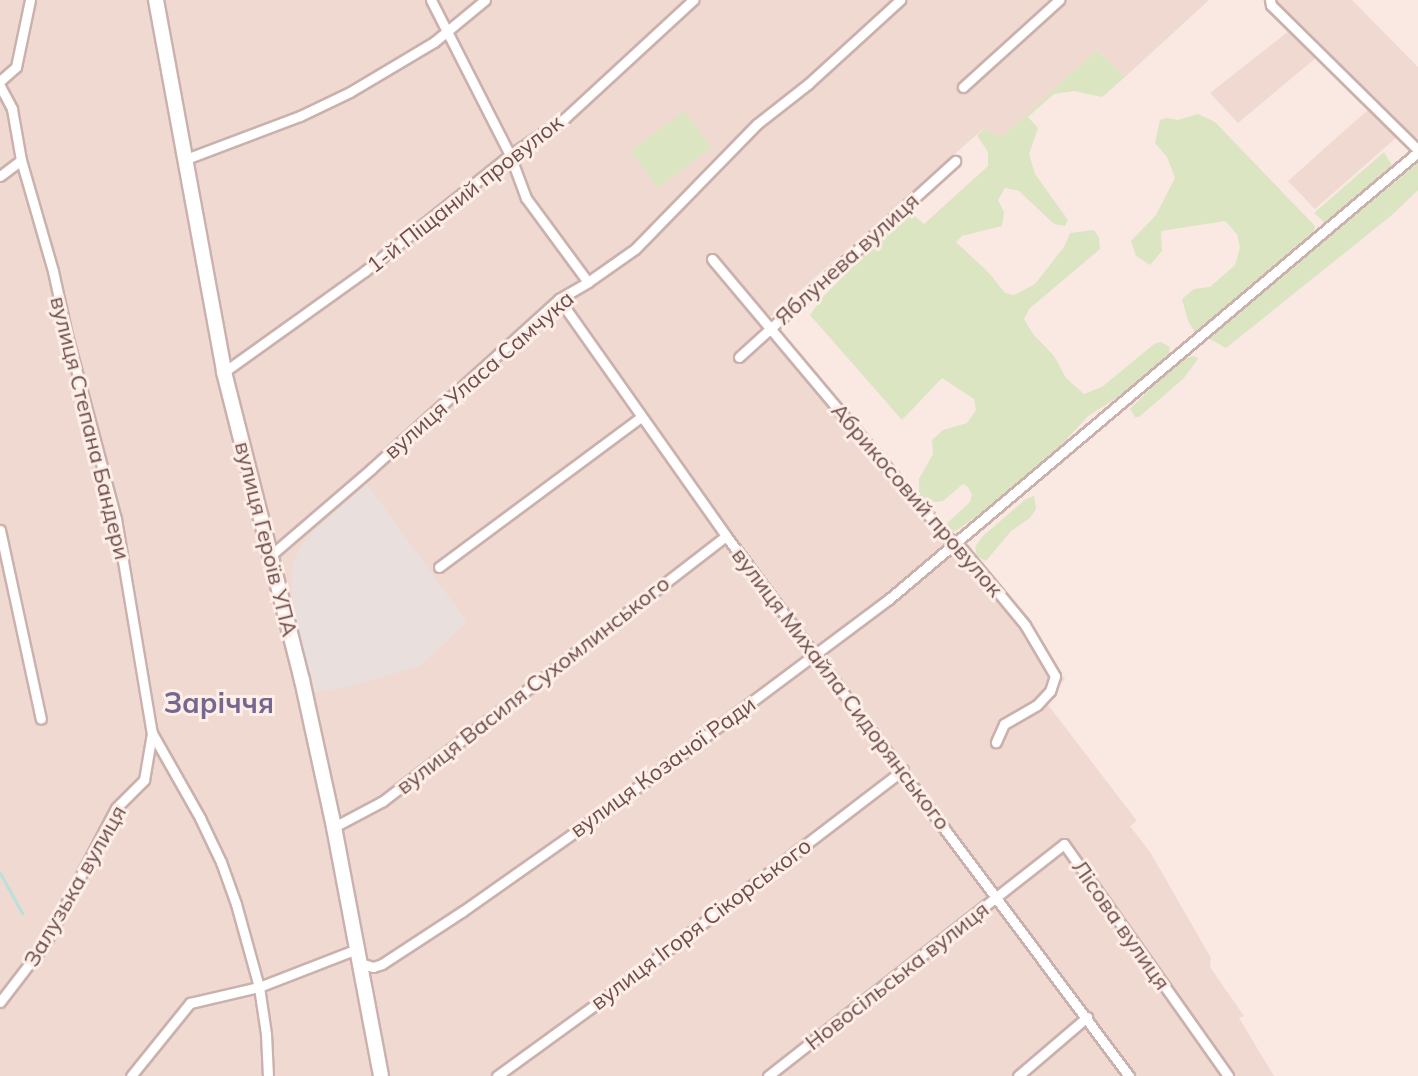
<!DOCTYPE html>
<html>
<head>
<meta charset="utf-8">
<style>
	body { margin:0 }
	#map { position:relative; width:1418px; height:1076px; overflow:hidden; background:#f9e9e2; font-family:Mulish,sans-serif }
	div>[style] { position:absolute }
	.residential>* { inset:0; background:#f0d9d1 }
	.industrial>* { inset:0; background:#e9dfdd }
	.green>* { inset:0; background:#dbe5c2; transform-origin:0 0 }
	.stream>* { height:3px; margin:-1.5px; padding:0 1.5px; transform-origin:1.5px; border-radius:1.5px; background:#b9e0da }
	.roads { filter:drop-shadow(2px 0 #cbb1ad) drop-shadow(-2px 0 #cbb1ad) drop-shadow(0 2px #cbb1ad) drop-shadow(0 -2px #cbb1ad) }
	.street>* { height:9px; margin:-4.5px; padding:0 4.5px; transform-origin:4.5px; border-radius:4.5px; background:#fff }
	.secondary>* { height:14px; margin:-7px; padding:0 7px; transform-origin:7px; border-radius:7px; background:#fff }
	span { translate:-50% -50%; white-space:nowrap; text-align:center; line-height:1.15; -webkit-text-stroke:6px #fdeee7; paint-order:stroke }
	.street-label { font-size:22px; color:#6e4d4b }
	.district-label { font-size:28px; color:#766791; font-weight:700 }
</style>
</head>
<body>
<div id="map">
	<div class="residential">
		<i style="clip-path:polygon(0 0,1209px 0,1125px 77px,1097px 50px,1002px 138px,983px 129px,769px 318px,946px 538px,1065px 679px,1045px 701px,1137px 821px,1130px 826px,1150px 852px,1211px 958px,1210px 967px,1244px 1016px,1239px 1018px,1274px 1076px,0 1076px)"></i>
		<i style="clip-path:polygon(1262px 0,1352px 0,1418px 67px,1418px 137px,1406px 147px,1397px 137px,1315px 209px,1288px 181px,1370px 108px,1317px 57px,1238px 123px,1210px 93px,1290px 30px)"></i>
	</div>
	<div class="industrial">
		<i style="clip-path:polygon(367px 484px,467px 622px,420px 666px,347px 687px,314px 692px,295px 617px,291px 577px,294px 560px,303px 543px,314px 531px)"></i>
	</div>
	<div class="green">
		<i style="clip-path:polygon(1097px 50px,1125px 77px,1102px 97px,1074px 91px,1054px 94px,1028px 117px,1038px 128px,1029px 154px,1035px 174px,1068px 220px,1065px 226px,1054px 224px,1019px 191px,1005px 188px,998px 200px,1004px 212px,1002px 226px,962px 236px,956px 242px,989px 273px,1005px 293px,1014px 295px,1035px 284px,1064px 247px,1070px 233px,1094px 230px,1099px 238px,1100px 249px,1029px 309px,1024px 319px,1033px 334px,1054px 356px,1066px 378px,1084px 394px,1102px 387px,1154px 344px,1161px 342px,1170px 347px,1168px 359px,1146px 379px,1088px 416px,1043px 465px,974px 518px,956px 531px,947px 532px,945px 525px,970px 502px,972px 495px,968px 487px,963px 484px,943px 501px,935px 502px,925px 500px,919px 494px,919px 479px,933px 454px,932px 440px,943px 430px,967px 423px,976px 410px,974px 399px,942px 378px,902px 420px,810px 315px,821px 299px,908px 210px,924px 224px,988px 166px,988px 152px,977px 135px,984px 129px,1002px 137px)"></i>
		<i style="left:684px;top:111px;width:46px;height:67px;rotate:53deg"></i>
		<i style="clip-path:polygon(1198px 114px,1215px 122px,1315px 226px,1314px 233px,1197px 335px,1188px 321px,1182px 299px,1194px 289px,1210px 287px,1235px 265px,1240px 248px,1237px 234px,1225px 221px,1161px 231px,1162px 251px,1150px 265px,1136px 256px,1131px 241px,1156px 215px,1175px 178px,1167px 157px,1155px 143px,1160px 120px,1167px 118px,1178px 120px)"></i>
		<i style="clip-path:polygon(1384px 152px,1393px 167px,1329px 221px,1324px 222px,1314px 213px)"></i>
		<i style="clip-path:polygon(1418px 163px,1418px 190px,1392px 215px,1226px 348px,1208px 338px)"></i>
		<i style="clip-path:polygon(1195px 356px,1198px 359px,1183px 379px,1139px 417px,1135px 417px,1130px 409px,1181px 359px)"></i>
		<i style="clip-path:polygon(1034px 496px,1036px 509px,1030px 518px,1011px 531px,986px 561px,977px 556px,975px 547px,983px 536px,1026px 499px)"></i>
	</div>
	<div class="stream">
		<i style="left:0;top:873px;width:46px;rotate:61.2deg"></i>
	</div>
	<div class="roads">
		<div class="street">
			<i style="left:431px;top:0;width:174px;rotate:63deg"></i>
			<i style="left:510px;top:155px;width:46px;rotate:69.6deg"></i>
			<i style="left:526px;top:198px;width:104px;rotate:53.6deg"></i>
			<i style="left:1270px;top:0;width:5px;rotate:79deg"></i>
			<i style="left:1271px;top:5px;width:206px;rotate:44.6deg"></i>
			<i style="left:0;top:81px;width:21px;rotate:-41deg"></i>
			<i style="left:16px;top:67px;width:68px;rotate:-78.2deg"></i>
			<i style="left:0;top:86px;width:26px;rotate:62deg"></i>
			<i style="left:12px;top:109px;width:52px;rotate:80deg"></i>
			<i style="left:21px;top:160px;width:116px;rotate:73.9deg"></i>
			<i style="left:53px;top:271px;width:66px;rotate:77.7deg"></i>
			<i style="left:67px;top:335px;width:190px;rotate:75.1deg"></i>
			<i style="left:116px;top:519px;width:217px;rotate:80.5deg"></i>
			<i style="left:152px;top:733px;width:98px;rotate:60.5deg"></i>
			<i style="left:200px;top:818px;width:49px;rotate:64.5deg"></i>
			<i style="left:221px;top:862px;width:45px;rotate:70.3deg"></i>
			<i style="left:236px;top:904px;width:86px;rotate:74.5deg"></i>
			<i style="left:259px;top:987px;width:48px;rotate:81.5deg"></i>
			<i style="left:266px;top:1034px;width:42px;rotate:87.3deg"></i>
			<i style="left:963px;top:87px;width:130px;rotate:-42.2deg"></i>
			<i style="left:186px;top:159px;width:122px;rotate:-20.7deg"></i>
			<i style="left:300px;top:116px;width:55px;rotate:-25.6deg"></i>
			<i style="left:350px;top:92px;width:98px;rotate:-30.8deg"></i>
			<i style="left:434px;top:42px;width:66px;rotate:-39.5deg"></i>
			<i style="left:0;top:176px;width:26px;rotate:-37deg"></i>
			<i style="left:712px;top:259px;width:291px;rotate:50deg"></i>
			<i style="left:899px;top:482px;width:81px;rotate:48.5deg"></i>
			<i style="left:953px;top:543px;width:12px;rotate:35deg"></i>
			<i style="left:963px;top:550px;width:97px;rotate:50.4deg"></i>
			<i style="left:1025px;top:625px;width:59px;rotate:59.5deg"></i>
			<i style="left:1055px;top:676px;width:16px;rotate:108deg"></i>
			<i style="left:1050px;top:691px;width:19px;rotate:133deg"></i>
			<i style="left:1037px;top:705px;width:38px;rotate:150deg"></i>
			<i style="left:1004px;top:724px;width:20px;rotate:114deg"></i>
			<i style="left:559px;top:299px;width:290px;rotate:54.8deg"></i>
			<i style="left:726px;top:536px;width:674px;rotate:53.27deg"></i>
			<i style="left:739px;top:357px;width:292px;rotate:-42.2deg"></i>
			<i style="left:224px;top:372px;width:173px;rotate:-35.6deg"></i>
			<i style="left:365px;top:271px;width:186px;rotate:-38.7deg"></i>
			<i style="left:510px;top:155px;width:65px;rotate:-33.7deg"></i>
			<i style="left:564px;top:119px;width:176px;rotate:-42.7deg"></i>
			<i style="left:0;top:530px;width:193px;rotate:77.8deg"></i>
			<i style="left:270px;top:556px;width:133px;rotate:-40.7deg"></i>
			<i style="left:371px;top:469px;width:253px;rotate:-42.1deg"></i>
			<i style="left:559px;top:299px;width:34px;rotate:-30deg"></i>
			<i style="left:588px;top:282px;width:57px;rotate:-35.1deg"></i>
			<i style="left:635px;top:249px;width:175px;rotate:-45.7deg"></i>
			<i style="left:757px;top:124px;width:65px;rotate:-38.1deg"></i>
			<i style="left:808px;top:84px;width:125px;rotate:-42.4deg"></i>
			<i style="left:439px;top:567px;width:252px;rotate:-36.6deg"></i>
			<i style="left:334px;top:827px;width:55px;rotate:-28deg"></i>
			<i style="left:383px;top:801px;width:433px;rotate:-37.7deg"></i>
			<i style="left:360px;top:963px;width:14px;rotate:17deg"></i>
			<i style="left:373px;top:967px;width:9px;rotate:-18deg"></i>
			<i style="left:382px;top:964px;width:97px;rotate:-33.2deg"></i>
			<i style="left:463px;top:911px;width:191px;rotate:-35.2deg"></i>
			<i style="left:619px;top:801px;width:337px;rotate:-36.8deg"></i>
			<i style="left:889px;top:599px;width:693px;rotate:-40.2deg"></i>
			<i style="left:0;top:1002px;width:76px;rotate:-52.5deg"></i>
			<i style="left:46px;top:942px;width:151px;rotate:-62.4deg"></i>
			<i style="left:116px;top:808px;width:40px;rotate:-45deg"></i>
			<i style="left:144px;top:780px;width:48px;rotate:-80.3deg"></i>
			<i style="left:131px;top:1076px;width:94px;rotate:-51.1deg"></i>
			<i style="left:190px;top:1003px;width:71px;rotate:-13.1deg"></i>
			<i style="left:259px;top:987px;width:105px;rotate:-21.2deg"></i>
			<i style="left:497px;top:1076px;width:140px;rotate:-36deg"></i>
			<i style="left:610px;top:994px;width:369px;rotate:-37.4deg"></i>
			<i style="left:768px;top:1076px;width:376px;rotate:-38.1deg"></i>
			<i style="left:1064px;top:844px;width:284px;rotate:54.7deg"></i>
			<i style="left:1018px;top:1076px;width:91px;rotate:-40.5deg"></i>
		</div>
		<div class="secondary">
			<i style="left:156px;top:0;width:378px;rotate:79.6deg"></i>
			<i style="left:224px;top:372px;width:318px;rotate:75.8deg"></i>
			<i style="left:302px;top:680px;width:150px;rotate:77.7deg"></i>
			<i style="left:334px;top:827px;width:253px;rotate:79.3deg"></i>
		</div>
	</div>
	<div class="street-label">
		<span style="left:465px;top:194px;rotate:-38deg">1-й Піщаний провулок</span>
		<span style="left:847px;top:259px;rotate:-42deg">Яблунева вулиця</span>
		<span style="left:479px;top:375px;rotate:-41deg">вулиця Уласа Самчука</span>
		<span style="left:90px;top:428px;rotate:76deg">вулиця Степана Бандери</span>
		<span style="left:917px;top:500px;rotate:49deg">Абрикосовий провулок</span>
		<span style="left:266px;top:539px;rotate:76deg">вулиця Героїв УПА</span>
		<span style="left:533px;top:685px;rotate:-38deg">вулиця Василя Сухомлинського</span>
		<span style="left:841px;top:689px;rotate:53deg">вулиця Михайла Сидорянського</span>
		<span style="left:663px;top:767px;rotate:-36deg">вулиця Козачої Ради</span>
		<span style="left:75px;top:886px;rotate:-60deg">Залузька вулиця</span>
		<span style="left:701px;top:924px;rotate:-37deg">вулиця Ігоря Сікорського</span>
		<span style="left:1121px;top:925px;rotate:55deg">Лісова вулиця</span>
		<span style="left:897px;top:976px;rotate:-38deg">Новосільська вулиця</span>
	</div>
	<div class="district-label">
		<span style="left:219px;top:703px">Заріччя</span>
	</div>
</div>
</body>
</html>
